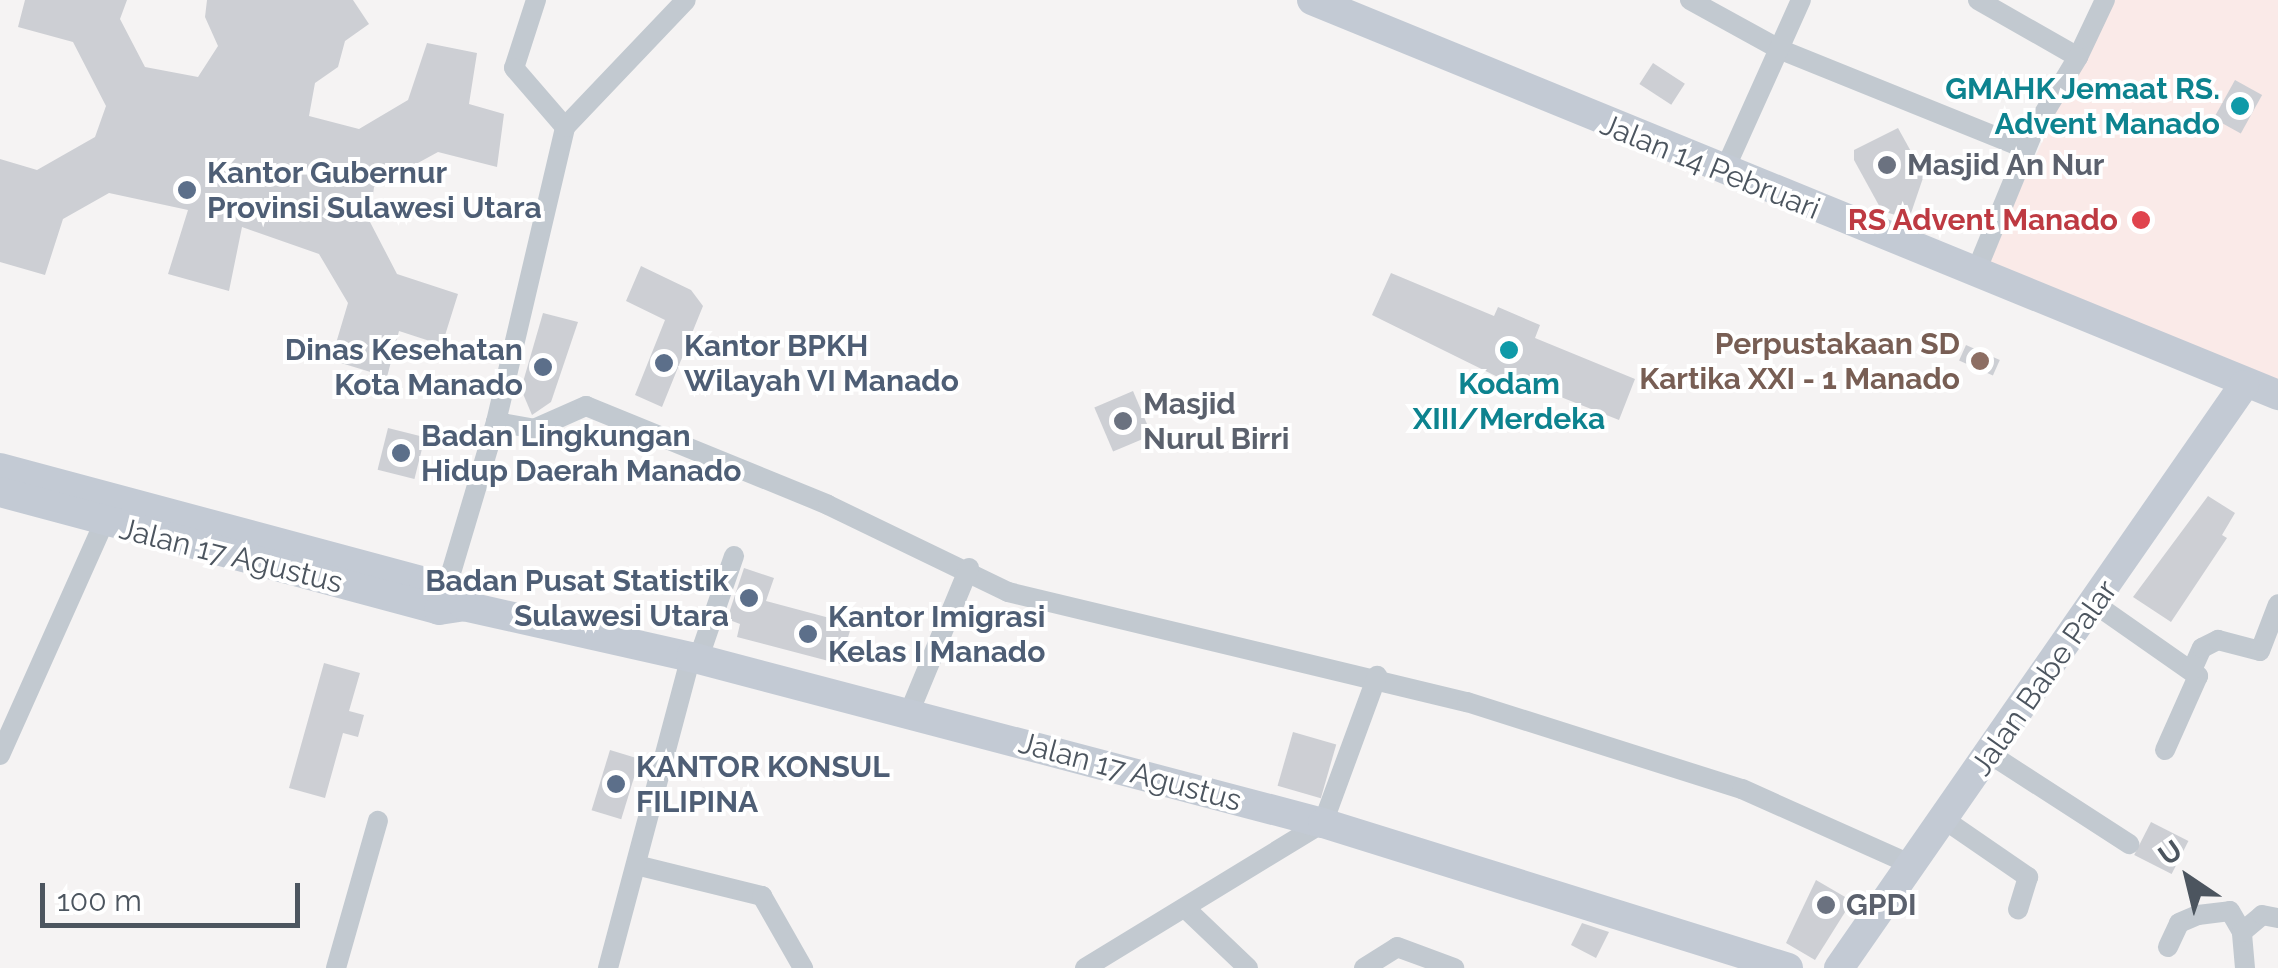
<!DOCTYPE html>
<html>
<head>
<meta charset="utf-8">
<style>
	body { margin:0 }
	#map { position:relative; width:2278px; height:968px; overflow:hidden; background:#f5f3f3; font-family:Raleway,sans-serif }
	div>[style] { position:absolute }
	.medical>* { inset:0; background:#faeae8 }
	.building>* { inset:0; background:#cdcfd4; transform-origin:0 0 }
	.street>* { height:20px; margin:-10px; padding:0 10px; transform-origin:10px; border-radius:10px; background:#c2c9d0 }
	.secondary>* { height:30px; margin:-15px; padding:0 15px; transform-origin:15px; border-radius:15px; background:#c3cad4 }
	.dots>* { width:28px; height:28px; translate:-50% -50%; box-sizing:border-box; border:5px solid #fff; border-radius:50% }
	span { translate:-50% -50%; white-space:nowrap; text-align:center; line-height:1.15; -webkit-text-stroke:8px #fff; paint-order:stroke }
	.culture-label { font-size:30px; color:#0d838f; font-weight:700 }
	.right { translate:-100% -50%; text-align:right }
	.worship-label { font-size:30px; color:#5b616d; font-weight:700 }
	.left { translate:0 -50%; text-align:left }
	.street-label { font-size:30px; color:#4c555f }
	.service-label { font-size:30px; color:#4e5e75; font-weight:700 }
	.health-label { font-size:30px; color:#be3a42; font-weight:700 }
	.education-label { font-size:30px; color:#785e54; font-weight:700 }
	.north { position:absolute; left:2138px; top:828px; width:100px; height:100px; -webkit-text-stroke:8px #fff; paint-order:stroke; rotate:325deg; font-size:28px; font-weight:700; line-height:40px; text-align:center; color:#4c555f }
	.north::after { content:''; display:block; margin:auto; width:35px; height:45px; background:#4c555f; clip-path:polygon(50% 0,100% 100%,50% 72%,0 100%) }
	.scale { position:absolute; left:40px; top:883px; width:260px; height:45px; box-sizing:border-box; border:5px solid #4c555f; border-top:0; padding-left:12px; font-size:30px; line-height:35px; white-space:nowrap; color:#4c555f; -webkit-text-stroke:8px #fff; paint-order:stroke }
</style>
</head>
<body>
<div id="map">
	<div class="medical">
		<i style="clip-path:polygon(2108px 0,2278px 0,2278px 387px,1985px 265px)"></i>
	</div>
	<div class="building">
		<i style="clip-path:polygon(25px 0,127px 0,120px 19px,145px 67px,198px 77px,218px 46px,205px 17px,207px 0,353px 0,369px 24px,345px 41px,338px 67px,315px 83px,309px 116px,359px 129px,408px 100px,427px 43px,477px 53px,469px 104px,504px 114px,497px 167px,438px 152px,374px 187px,370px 222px,397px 274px,458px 294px,442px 345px,399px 331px,387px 377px,331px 360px,348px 303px,319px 254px,242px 227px,229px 291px,168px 274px,188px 210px,109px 193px,63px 219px,45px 275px,0 262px,0 159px,37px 170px,95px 137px,106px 106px,73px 42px,18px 27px)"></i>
		<i style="left:1653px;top:63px;width:38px;height:25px;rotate:33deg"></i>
		<i style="left:2235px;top:80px;width:31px;height:44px;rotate:29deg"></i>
		<i style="clip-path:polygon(1898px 128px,1924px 175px,1909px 219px,1882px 211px,1854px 160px,1854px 150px)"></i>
		<i style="clip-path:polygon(641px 266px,691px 290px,703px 306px,662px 407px,635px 395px,665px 320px,626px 301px)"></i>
		<i style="clip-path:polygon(1391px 273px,1494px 316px,1498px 307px,1540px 325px,1535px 338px,1635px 379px,1619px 420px,1523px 382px,1520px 388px,1372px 315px)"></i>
		<i style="clip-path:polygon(543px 313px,578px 322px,551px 402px,532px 415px,521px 389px)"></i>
		<i style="left:1966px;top:345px;width:37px;height:17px;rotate:24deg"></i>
		<i style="left:1133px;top:391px;width:48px;height:42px;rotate:67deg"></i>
		<i style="left:388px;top:428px;width:38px;height:43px;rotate:14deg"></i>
		<i style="clip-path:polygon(2208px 496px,2235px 513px,2222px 535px,2227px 538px,2171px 622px,2133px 597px)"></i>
		<i style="clip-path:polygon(744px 568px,774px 578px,766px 601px,852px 624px,840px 664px,737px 637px,740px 624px,727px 619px)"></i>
		<i style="clip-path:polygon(324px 663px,360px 673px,349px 711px,364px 715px,358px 737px,343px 733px,325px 798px,289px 788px)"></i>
		<i style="left:1293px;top:732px;width:45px;height:56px;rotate:16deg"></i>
		<i style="left:610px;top:750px;width:31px;height:63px;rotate:17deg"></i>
		<i style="left:2151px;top:822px;width:42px;height:37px;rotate:27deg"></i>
		<i style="clip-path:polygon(1816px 880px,1852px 901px,1815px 960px,1786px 943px)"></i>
		<i style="clip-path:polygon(1582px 923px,1609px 932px,1596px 958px,1571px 945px)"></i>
	</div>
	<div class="street">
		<i style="left:536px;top:0;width:71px;rotate:107.9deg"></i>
		<i style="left:514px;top:68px;width:78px;rotate:49.2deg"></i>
		<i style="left:1690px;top:0;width:102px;rotate:28.8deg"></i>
		<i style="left:1779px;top:49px;width:266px;rotate:22deg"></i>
		<i style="left:1978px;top:0;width:115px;rotate:29.7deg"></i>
		<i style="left:2078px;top:57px;width:63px;rotate:-64.7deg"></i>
		<i style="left:1725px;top:169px;width:185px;rotate:-65.8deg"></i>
		<i style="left:1975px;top:274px;width:158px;rotate:-67.7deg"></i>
		<i style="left:2035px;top:128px;width:83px;rotate:-58.8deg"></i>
		<i style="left:496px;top:422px;width:39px;rotate:10deg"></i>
		<i style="left:534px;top:429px;width:57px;rotate:-23.9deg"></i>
		<i style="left:586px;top:406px;width:261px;rotate:22.2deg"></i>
		<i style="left:828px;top:505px;width:200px;rotate:25.8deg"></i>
		<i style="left:1008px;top:592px;width:472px;rotate:13.5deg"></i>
		<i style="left:1467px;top:702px;width:288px;rotate:17.6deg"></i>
		<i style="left:1742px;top:789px;width:186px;rotate:24.1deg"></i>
		<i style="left:442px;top:603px;width:189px;rotate:-73.4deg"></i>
		<i style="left:496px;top:422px;width:303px;rotate:-76.8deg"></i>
		<i style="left:565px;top:127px;width:175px;rotate:-46.4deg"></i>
		<i style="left:2095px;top:604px;width:126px;rotate:35deg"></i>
		<i style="left:2198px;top:676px;width:81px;rotate:114deg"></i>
		<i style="left:698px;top:660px;width:110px;rotate:-70.9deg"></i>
		<i style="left:2192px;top:670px;width:24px;rotate:-66deg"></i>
		<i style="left:2202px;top:648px;width:18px;rotate:-27deg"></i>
		<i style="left:2218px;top:640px;width:43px;rotate:14.7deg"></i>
		<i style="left:2260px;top:651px;width:50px;rotate:-69deg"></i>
		<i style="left:909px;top:713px;width:157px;rotate:-67.5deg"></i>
		<i style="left:1990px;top:754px;width:166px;rotate:32.9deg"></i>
		<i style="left:0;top:755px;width:267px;rotate:-65.9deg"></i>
		<i style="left:1945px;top:820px;width:101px;rotate:34.5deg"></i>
		<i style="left:2028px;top:877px;width:34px;rotate:107deg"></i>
		<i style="left:636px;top:865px;width:130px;rotate:13.8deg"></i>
		<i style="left:762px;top:896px;width:83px;rotate:60.3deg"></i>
		<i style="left:1185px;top:908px;width:87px;rotate:43.6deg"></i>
		<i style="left:2168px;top:947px;width:26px;rotate:-65deg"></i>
		<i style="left:2179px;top:923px;width:21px;rotate:-23deg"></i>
		<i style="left:2198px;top:915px;width:32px;rotate:-7deg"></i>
		<i style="left:2230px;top:911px;width:24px;rotate:60deg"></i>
		<i style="left:336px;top:968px;width:153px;rotate:-74.1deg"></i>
		<i style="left:608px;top:968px;width:322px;rotate:-75.1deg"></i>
		<i style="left:1085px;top:968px;width:279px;rotate:-31.4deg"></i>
		<i style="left:1323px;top:823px;width:157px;rotate:-69.8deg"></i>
		<i style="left:1364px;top:968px;width:39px;rotate:-32deg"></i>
		<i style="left:1397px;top:947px;width:61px;rotate:20.2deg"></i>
		<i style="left:2245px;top:968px;width:36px;rotate:-95deg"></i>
		<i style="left:2242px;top:932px;width:26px;rotate:-40deg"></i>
		<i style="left:2262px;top:915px;width:16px;rotate:11deg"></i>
	</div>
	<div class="secondary">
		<i style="left:1312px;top:0;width:1044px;rotate:22.24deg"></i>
		<i style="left:0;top:468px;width:439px;rotate:15deg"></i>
		<i style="left:424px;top:582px;width:47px;rotate:31deg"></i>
		<i style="left:0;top:492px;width:455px;rotate:15deg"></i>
		<i style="left:439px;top:610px;width:25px;rotate:-9deg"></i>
		<i style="left:464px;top:606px;width:233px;rotate:12.7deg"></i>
		<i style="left:691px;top:657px;width:653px;rotate:14.72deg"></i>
		<i style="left:1323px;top:823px;width:487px;rotate:17.3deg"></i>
		<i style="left:1839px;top:968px;width:710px;rotate:-55.21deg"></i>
	</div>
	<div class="dots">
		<i style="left:2240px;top:106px;background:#0f9aa8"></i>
		<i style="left:1887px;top:165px;background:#6b7280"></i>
		<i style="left:187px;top:190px;background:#5c6f8a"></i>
		<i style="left:2141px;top:220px;background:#e0444e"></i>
		<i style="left:1509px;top:350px;background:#0f9aa8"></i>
		<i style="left:1980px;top:361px;background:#8d6e63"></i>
		<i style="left:664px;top:363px;background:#5c6f8a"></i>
		<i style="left:543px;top:367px;background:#5c6f8a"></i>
		<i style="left:1123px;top:421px;background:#6b7280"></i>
		<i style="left:401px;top:453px;background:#5c6f8a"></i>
		<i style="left:749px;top:598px;background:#5c6f8a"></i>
		<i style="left:808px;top:634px;background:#5c6f8a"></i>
		<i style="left:616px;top:784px;background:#5c6f8a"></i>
		<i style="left:1826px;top:905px;background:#6b7280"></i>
	</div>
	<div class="culture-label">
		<span class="right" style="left:2220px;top:106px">GMAHK Jemaat RS.<br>Advent Manado</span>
		<span style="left:1509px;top:401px">Kodam<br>XIII/Merdeka</span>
	</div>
	<div class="worship-label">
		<span class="left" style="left:1907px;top:165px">Masjid An Nur</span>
		<span class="left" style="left:1143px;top:421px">Masjid<br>Nurul Birri</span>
		<span class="left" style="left:1846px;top:905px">GPDI</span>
	</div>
	<div class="street-label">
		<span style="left:1710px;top:167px;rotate:22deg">Jalan 14 Pebruari</span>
		<span style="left:231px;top:556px;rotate:14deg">Jalan 17 Agustus</span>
		<span style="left:2044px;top:678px;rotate:-55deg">Jalan Babe Palar</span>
		<span style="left:1130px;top:772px;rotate:15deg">Jalan 17 Agustus</span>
	</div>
	<div class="service-label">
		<span class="left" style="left:207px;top:190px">Kantor Gubernur<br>Provinsi Sulawesi Utara</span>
		<span class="left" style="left:684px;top:363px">Kantor BPKH<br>Wilayah VI Manado</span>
		<span class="right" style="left:523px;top:367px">Dinas Kesehatan<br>Kota Manado</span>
		<span class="left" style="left:421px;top:453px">Badan Lingkungan<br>Hidup Daerah Manado</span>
		<span class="right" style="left:729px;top:598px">Badan Pusat Statistik<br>Sulawesi Utara</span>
		<span class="left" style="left:828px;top:634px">Kantor Imigrasi<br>Kelas I Manado</span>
		<span class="left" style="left:636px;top:784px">KANTOR KONSUL<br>FILIPINA</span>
	</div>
	<div class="health-label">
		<span class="right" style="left:2118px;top:220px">RS Advent Manado</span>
	</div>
	<div class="education-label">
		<span class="right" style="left:1960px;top:361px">Perpustakaan SD<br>Kartika XXI - 1 Manado</span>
	</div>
	<div class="north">U</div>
	<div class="scale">100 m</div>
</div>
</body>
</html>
